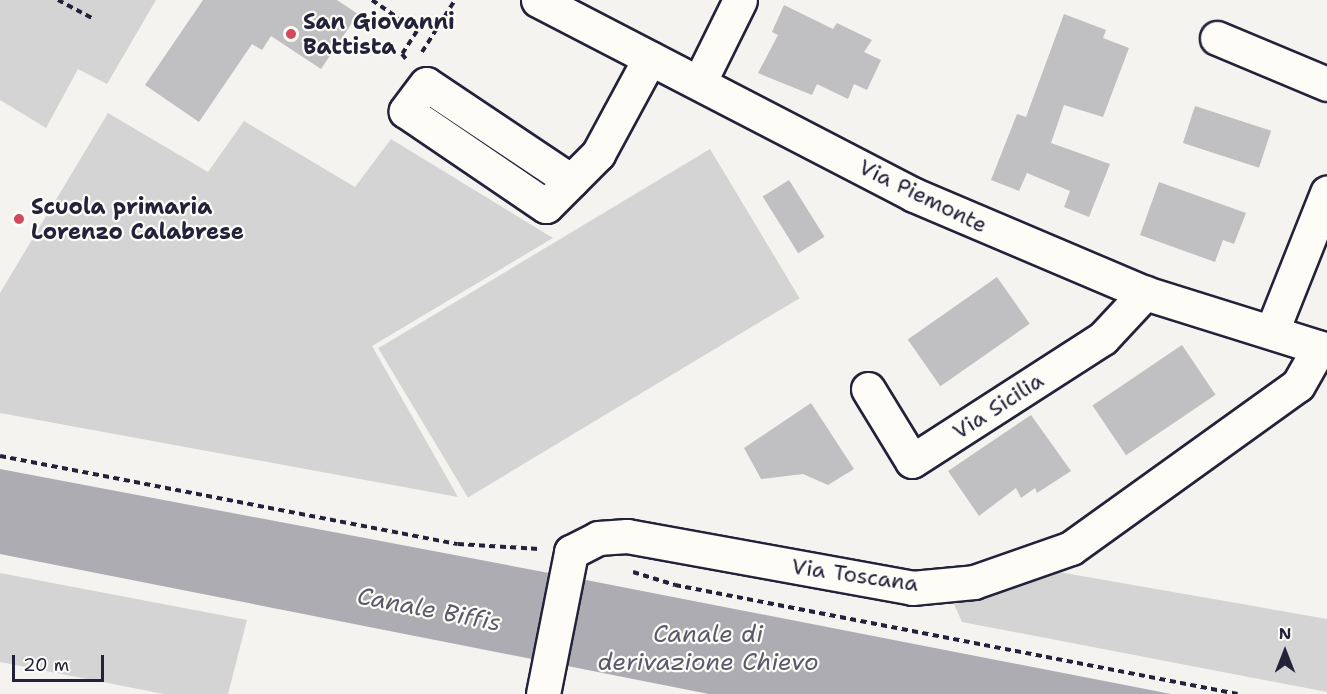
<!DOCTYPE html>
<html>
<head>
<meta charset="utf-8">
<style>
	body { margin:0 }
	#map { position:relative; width:1327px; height:694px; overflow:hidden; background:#f4f3ef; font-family:"Shantell Sans",sans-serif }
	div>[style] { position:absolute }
	.green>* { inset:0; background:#d5d4d5; transform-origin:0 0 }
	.water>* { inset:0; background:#acacb2 }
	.building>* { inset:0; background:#c0bfc2; transform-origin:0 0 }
	.path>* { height:4px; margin-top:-2px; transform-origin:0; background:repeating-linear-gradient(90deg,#22223b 0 6px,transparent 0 10.5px) }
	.roads { filter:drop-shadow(2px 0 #22223b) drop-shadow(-2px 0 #22223b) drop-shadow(0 2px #22223b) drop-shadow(0 -2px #22223b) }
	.minor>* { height:33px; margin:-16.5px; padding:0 16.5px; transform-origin:16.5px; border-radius:16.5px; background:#fdfcf7 }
	.dots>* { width:16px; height:16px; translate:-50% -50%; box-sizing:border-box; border:3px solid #fdfcf7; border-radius:50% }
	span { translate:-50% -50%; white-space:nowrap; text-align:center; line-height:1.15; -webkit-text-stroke:4.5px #fdfcf7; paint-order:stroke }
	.poi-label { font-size:22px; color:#22223b; font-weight:700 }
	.left { translate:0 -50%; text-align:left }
	.street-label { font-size:22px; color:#22223b }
	.water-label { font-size:24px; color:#59596b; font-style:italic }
	.north { position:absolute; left:1255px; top:622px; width:60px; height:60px; -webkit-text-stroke:4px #fdfcf7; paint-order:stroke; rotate:0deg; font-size:16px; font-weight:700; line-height:24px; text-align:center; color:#22223b }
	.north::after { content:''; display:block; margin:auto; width:21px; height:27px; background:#22223b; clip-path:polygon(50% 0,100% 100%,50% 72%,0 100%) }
	.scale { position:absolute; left:12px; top:655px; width:92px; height:27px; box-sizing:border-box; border:3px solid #22223b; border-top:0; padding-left:8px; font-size:18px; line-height:21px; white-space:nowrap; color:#22223b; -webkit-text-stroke:4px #fdfcf7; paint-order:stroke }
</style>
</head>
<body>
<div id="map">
	<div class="green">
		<i style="clip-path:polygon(0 0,156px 0,107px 84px,78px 69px,46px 128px,0 100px)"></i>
		<i style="clip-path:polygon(108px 113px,208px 172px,244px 121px,355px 187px,391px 139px,553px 238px,372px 346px,458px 497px,0 413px,0 293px)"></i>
		<i style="left:710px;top:149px;width:174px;height:387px;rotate:59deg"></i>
		<i style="clip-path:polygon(1053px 571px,1327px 619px,1327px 692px,962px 622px,954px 604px,1008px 591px)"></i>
		<i style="clip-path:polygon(0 573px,247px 620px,228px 694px,164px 694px,0 662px)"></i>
	</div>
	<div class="water">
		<i style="clip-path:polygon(0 469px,586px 580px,1171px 694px,709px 694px,0 554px)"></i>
	</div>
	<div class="building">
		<i style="clip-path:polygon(203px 0,337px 0,358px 14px,321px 69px,271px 36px,262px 50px,252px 44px,199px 122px,145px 85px)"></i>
		<i style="clip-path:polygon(784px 5px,833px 29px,837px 23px,872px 40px,864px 52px,881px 60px,867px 90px,854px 84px,848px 99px,817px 84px,812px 95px,758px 73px,778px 35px,772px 32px)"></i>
		<i style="clip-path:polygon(1064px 14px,1106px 30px,1103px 38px,1129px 48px,1103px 117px,1064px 105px,1051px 143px,1110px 164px,1089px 217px,1064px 207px,1070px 191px,1027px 173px,1019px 191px,991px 180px,1017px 114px,1026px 117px)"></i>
		<i style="left:1195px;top:106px;width:80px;height:39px;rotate:18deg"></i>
		<i style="left:789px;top:180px;width:67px;height:31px;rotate:58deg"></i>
		<i style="clip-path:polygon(1159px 182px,1246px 213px,1234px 244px,1223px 240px,1215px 262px,1140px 235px)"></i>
		<i style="left:997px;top:277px;width:57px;height:109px;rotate:55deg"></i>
		<i style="left:1182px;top:345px;width:60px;height:108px;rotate:56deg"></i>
		<i style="clip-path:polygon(811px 403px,854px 469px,828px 485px,803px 474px,761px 479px,744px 448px)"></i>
		<i style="clip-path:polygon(1031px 415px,1071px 471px,1037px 493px,1035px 488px,1021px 498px,1016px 488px,979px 516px,948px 471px)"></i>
	</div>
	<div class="path">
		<i style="left:58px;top:0;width:40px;rotate:28deg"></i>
		<i style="left:372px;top:0;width:55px;rotate:34.6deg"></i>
		<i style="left:417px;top:31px;width:27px;rotate:123deg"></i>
		<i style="left:402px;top:54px;width:6px;rotate:51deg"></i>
		<i style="left:422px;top:52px;width:62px;rotate:-57.6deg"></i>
		<i style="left:0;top:456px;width:466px;rotate:10.9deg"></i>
		<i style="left:458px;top:544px;width:81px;rotate:3.5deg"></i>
		<i style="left:633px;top:572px;width:44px;rotate:17.2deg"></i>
		<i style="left:675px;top:585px;width:573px;rotate:10.96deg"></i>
	</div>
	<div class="roads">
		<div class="minor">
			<i style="left:538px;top:0;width:424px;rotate:27.4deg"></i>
			<i style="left:914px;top:195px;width:251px;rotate:23deg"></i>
			<i style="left:1145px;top:293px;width:191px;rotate:17.4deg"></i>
			<i style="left:1217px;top:38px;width:119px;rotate:22.7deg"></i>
			<i style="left:700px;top:81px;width:90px;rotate:-63.7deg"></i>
			<i style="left:571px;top:181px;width:174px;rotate:-146.2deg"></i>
			<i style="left:426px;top:84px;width:34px;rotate:127deg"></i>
			<i style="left:406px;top:111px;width:169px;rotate:34.2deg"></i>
			<i style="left:546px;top:206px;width:74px;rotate:-45deg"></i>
			<i style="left:598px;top:154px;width:109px;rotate:-61.6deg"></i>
			<i style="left:1272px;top:331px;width:149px;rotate:-68.3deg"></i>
			<i style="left:868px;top:389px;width:84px;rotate:58.6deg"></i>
			<i style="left:912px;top:461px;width:227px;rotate:-32.8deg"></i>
			<i style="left:1103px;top:338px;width:62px;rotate:-47deg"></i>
			<i style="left:543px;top:694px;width:145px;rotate:-78.8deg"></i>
			<i style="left:571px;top:552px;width:30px;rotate:-27deg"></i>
			<i style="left:598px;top:538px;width:29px;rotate:-4deg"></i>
			<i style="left:627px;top:536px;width:290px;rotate:10.3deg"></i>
			<i style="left:912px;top:588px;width:62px;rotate:-5.5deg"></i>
			<i style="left:974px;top:582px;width:103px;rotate:-19.3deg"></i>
			<i style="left:1071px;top:548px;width:279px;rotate:-35.7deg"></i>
			<i style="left:1298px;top:385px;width:43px;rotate:-60.4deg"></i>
		</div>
	</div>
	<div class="dots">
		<i style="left:291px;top:34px;background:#d1495b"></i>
		<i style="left:19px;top:219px;background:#d1495b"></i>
	</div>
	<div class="poi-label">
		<span class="left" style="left:303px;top:34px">San Giovanni<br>Battista</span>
		<span class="left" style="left:31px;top:219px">Scuola primaria<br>Lorenzo Calabrese</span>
	</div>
	<div class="street-label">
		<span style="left:923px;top:196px;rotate:26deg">Via Piemonte</span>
		<span style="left:998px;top:406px;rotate:-33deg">Via Sicilia</span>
		<span style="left:855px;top:575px;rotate:8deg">Via Toscana</span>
	</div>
	<div class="water-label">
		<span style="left:429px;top:610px;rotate:11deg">Canale Biffis</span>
		<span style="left:708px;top:649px">Canale di<br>derivazione Chievo</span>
	</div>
	<div class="north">N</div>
	<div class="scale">20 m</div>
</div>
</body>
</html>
